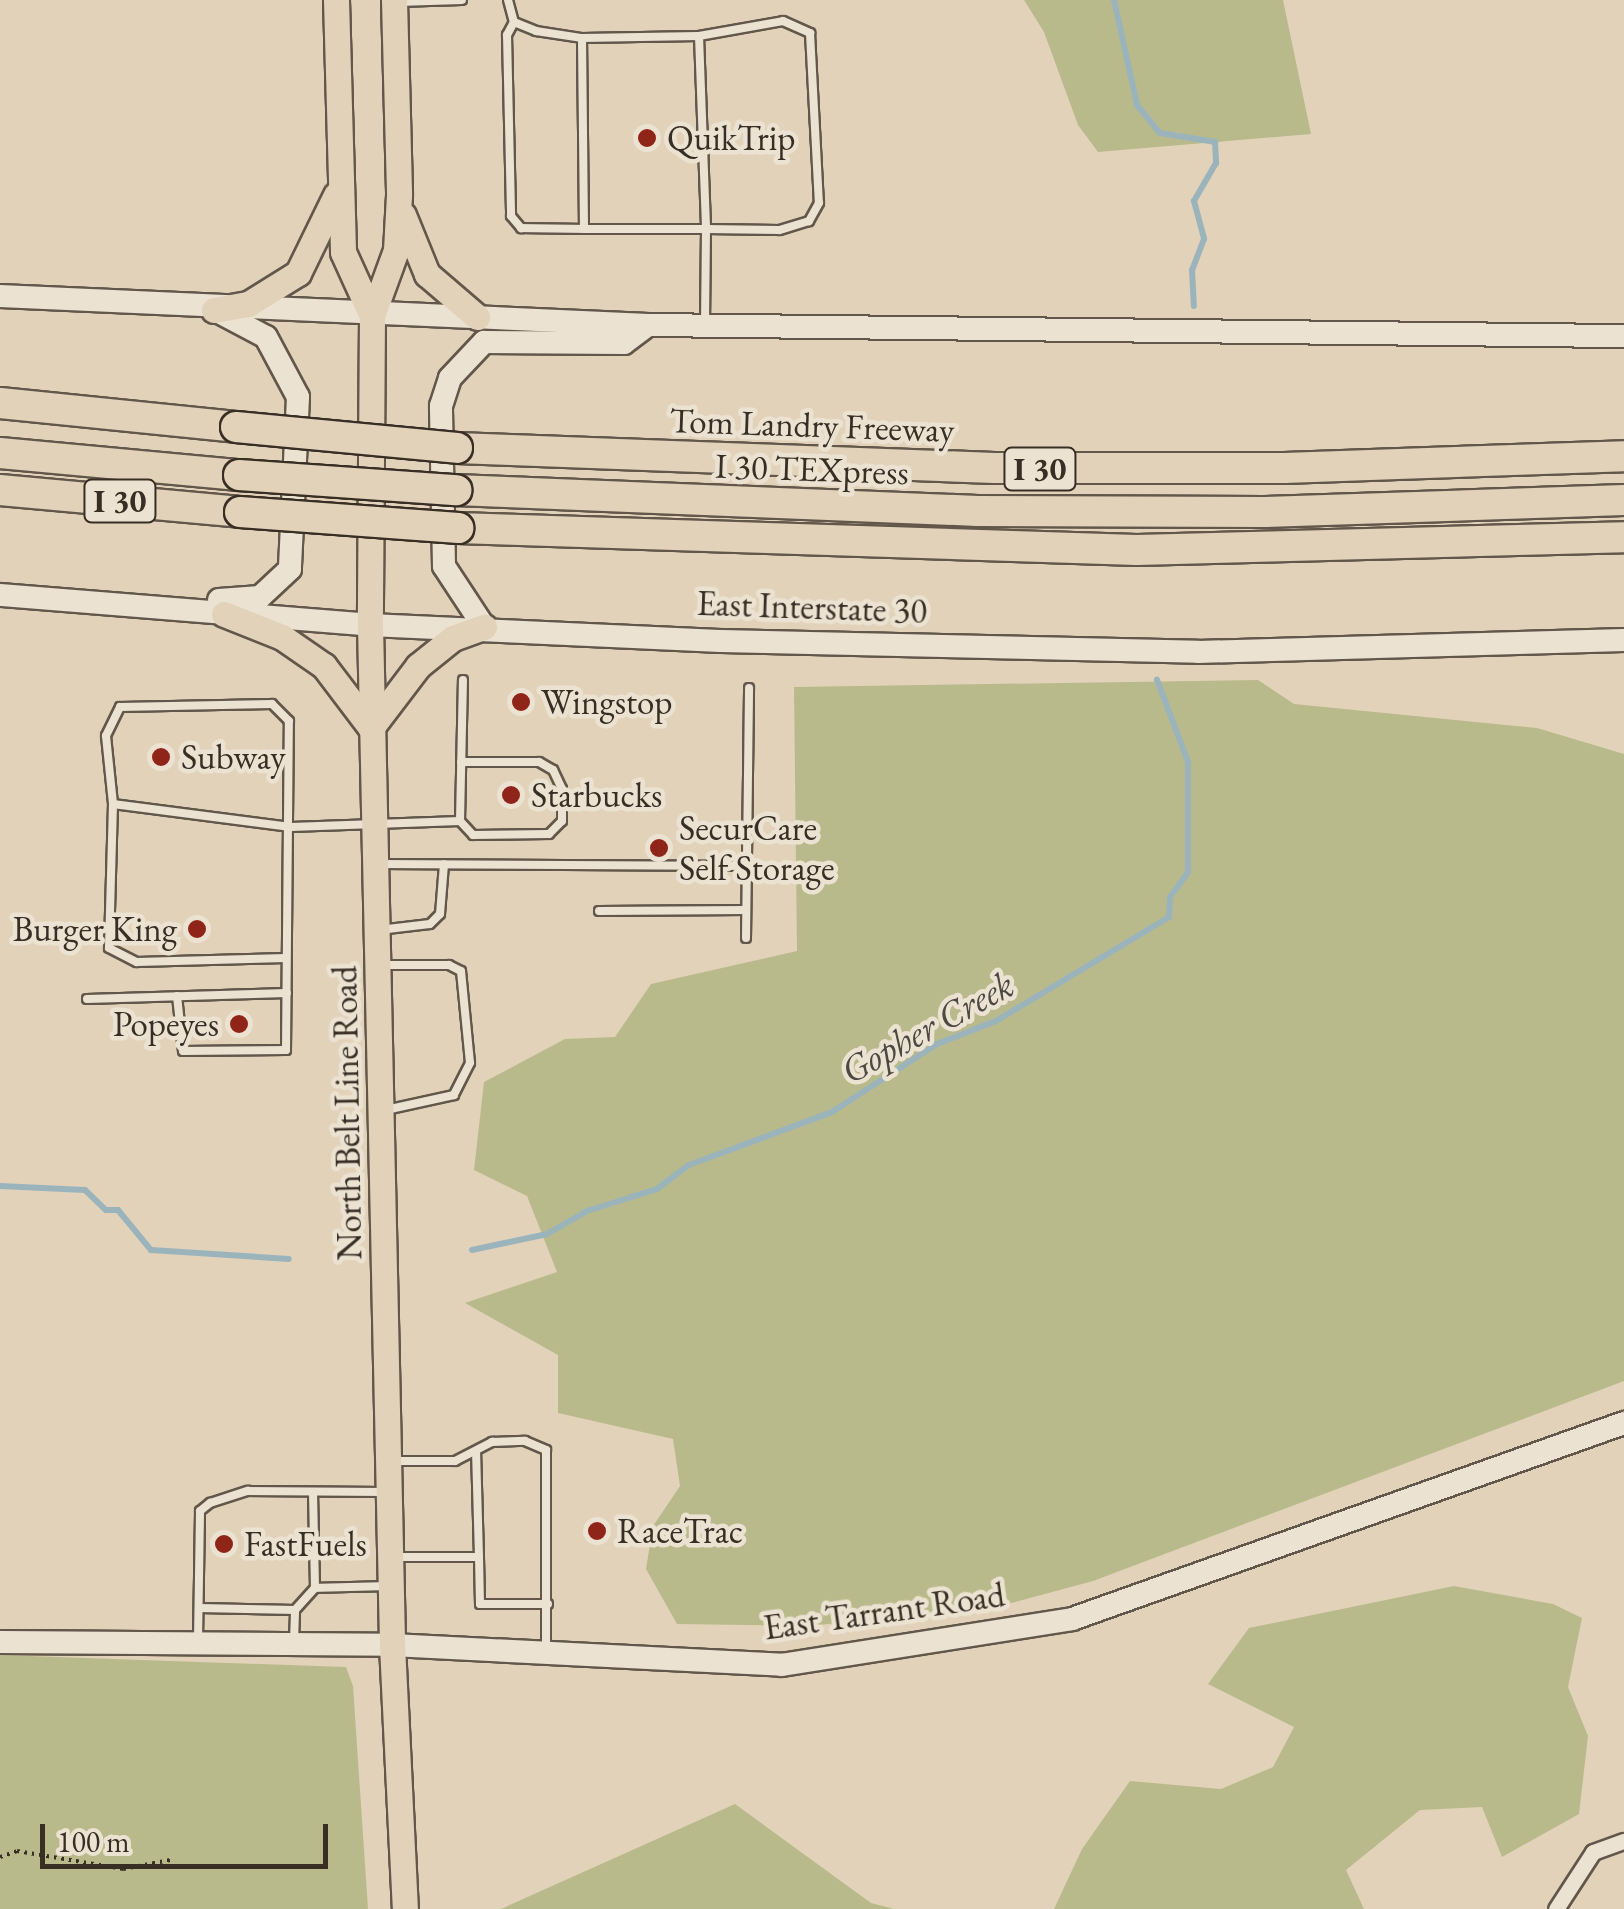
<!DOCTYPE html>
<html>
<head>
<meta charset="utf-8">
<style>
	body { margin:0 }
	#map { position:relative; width:1624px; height:1909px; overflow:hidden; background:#e2d2ba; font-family:"EB Garamond",serif }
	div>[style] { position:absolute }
	.green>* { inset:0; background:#b9ba8c }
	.stream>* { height:6px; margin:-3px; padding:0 3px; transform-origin:3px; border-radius:3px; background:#9bb4bc }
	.path>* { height:4px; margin-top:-2px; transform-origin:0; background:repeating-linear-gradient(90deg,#382e24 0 2.5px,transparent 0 7.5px) }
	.roads { filter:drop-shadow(2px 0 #62574a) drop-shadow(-2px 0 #62574a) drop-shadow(0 2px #62574a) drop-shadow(0 -2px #62574a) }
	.lane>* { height:8px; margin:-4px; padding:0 4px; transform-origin:4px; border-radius:4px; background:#ece2d2 }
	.street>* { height:15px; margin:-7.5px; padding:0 7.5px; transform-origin:7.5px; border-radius:7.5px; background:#ece2d2 }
	.secondary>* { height:22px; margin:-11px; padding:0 11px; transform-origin:11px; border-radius:11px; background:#ece2d2 }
	.primary>* { height:25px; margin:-12.5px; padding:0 12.5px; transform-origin:12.5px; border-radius:12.5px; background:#e2d2ba }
	.highway>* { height:30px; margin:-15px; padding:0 15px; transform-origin:15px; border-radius:15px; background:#e2d2ba }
	.bridges { filter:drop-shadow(2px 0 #382e24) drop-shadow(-2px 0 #382e24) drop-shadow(0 2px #382e24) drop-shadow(0 -2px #382e24) }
	.highway-bridge>* { height:30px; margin:-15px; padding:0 15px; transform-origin:15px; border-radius:15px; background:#e2d2ba }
	.dots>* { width:28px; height:28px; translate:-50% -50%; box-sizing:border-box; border:5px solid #ece2d2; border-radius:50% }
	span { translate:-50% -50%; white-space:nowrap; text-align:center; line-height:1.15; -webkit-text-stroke:9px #ece2d2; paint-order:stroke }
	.shield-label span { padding:2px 8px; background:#ece2d2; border:2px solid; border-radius:8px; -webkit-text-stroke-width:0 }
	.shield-label { font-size:32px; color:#382e24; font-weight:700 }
	.poi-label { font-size:35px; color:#382e24 }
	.left { translate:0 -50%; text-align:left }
	.right { translate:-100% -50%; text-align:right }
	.street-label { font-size:35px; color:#382e24 }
	.water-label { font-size:38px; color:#4c4942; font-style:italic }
	.scale { position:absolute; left:40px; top:1824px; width:288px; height:45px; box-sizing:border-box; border:5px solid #382e24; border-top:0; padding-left:12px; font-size:30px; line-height:35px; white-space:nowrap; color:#382e24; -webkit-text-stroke:8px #ece2d2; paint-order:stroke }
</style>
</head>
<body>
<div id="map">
	<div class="green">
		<i style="clip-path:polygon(1024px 0,1283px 0,1311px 134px,1098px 152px,1078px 125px,1044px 32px)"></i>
		<i style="clip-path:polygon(1258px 680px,1294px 704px,1537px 728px,1624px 754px,1624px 1381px,1093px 1581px,985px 1610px,806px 1626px,677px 1624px,646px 1569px,653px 1526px,680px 1486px,673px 1439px,558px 1413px,558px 1355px,465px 1303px,557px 1272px,527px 1196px,474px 1170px,484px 1082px,565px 1039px,615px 1037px,651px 984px,797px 951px,794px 687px)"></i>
		<i style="clip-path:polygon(1454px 1586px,1553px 1604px,1582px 1618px,1568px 1687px,1588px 1736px,1579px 1814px,1502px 1857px,1482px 1807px,1420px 1810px,1346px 1870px,1364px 1909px,1054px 1909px,1082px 1849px,1130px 1781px,1221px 1789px,1273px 1767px,1294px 1727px,1208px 1684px,1249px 1628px)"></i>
		<i style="clip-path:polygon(0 1655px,346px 1667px,353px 1686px,368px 1909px,0 1909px)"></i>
		<i style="clip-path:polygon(735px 1804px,871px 1903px,894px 1909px,501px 1909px)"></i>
	</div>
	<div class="stream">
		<i style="left:1114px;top:0;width:107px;rotate:77.6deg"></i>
		<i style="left:1137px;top:105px;width:36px;rotate:51deg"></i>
		<i style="left:1160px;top:133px;width:56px;rotate:9.3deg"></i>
		<i style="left:1215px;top:142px;width:21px;rotate:87deg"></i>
		<i style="left:1216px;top:163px;width:44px;rotate:120.1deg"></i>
		<i style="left:1194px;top:201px;width:39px;rotate:75deg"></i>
		<i style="left:1204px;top:239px;width:33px;rotate:111deg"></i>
		<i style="left:1192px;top:270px;width:36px;rotate:87deg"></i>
		<i style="left:0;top:1186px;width:85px;rotate:2.7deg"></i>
		<i style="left:85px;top:1190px;width:29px;rotate:44deg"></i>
		<i style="left:106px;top:1210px;width:12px"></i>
		<i style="left:118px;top:1210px;width:52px;rotate:50.5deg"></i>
		<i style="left:151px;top:1250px;width:138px;rotate:3.7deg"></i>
		<i style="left:472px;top:1250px;width:77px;rotate:-12deg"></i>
		<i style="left:547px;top:1234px;width:46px;rotate:-29.9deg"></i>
		<i style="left:587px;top:1211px;width:73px;rotate:-17.4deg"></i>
		<i style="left:657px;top:1189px;width:40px;rotate:-37deg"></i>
		<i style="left:689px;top:1165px;width:153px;rotate:-20.3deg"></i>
		<i style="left:832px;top:1112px;width:125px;rotate:-32.9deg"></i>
		<i style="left:937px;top:1044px;width:63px;rotate:-21.3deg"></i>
		<i style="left:996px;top:1021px;width:202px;rotate:-31deg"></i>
		<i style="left:1169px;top:917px;width:20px;rotate:-87deg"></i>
		<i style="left:1170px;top:897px;width:31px;rotate:-54deg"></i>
		<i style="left:1188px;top:872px;width:110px;rotate:-90deg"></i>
		<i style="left:1188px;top:762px;width:88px;rotate:-110.7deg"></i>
	</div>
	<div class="path">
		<i style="left:0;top:1857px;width:18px;rotate:-19deg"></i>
		<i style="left:17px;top:1851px;width:108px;rotate:9.6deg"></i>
		<i style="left:123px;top:1869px;width:48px;rotate:-10.8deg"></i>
	</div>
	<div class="roads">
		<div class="lane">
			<i style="left:508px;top:0;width:23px;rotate:75deg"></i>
			<i style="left:514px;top:22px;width:24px;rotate:22deg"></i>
			<i style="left:536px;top:31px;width:47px;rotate:8.7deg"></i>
			<i style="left:582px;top:38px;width:117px;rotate:-1deg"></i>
			<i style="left:699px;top:36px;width:193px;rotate:87.9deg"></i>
			<i style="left:706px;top:229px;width:122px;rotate:180deg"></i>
			<i style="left:584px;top:229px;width:191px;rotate:-90.6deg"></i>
			<i style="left:398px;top:2px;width:64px;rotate:-1.8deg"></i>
			<i style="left:514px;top:22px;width:15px;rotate:118deg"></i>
			<i style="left:507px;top:35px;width:181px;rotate:88.7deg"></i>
			<i style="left:511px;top:216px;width:16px;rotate:50deg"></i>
			<i style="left:521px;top:228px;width:63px;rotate:0.9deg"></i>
			<i style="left:699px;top:36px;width:85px;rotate:-10.1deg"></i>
			<i style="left:783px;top:21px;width:30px;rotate:24deg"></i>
			<i style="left:810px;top:33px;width:170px;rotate:87deg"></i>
			<i style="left:819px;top:203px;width:21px;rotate:119deg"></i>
			<i style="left:809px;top:221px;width:31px;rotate:163deg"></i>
			<i style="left:779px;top:230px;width:73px;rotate:-179.2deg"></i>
			<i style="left:706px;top:229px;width:93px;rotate:90.6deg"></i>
			<i style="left:113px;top:804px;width:179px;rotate:7.4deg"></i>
			<i style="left:291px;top:827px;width:169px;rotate:-2deg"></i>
			<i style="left:460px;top:821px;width:19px;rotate:47deg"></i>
			<i style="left:473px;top:835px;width:76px;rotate:-0.8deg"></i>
			<i style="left:549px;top:834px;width:18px;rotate:-45deg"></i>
			<i style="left:562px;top:821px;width:32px;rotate:-90deg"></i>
			<i style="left:562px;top:789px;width:21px;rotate:-115deg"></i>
			<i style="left:553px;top:770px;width:16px;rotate:-150deg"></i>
			<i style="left:539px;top:762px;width:78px;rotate:180deg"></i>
			<i style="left:460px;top:821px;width:141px;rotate:-88.8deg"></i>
			<i style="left:381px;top:864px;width:366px;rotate:0.3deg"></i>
			<i style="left:599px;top:911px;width:147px;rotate:-0.4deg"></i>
			<i style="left:379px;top:930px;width:51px;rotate:-6.7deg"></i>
			<i style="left:430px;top:924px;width:14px;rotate:-45deg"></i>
			<i style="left:440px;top:914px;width:50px;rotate:-85.4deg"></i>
			<i style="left:746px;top:938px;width:250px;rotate:-89.3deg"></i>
			<i style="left:382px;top:965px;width:67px"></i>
			<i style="left:449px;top:965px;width:13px;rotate:27deg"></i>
			<i style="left:461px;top:971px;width:92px;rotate:84.4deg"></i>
			<i style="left:470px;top:1063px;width:36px;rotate:117deg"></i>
			<i style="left:454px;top:1095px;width:70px;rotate:167.6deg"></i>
			<i style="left:177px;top:996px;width:55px;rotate:83.8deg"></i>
			<i style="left:183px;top:1051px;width:103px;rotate:-0.6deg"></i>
			<i style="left:286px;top:1050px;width:329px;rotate:-89.5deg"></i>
			<i style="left:289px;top:721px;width:24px;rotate:-135deg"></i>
			<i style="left:272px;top:704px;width:152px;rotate:178.9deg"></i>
			<i style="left:120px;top:707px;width:32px;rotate:116deg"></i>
			<i style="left:106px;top:736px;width:68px;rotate:84.1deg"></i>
			<i style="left:113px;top:804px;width:144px;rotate:91.6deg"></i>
			<i style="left:109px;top:948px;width:31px;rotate:27deg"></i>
			<i style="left:137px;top:962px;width:149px;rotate:-1.5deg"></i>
			<i style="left:87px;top:999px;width:200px;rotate:-1.7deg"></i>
			<i style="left:392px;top:1461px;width:63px"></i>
			<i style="left:455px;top:1461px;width:42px;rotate:-27.2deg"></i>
			<i style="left:492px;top:1442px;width:33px;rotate:-2deg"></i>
			<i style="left:525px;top:1441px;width:23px;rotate:23deg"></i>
			<i style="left:546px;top:1450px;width:201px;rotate:90deg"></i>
			<i style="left:313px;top:1492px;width:96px;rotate:88.8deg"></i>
			<i style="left:397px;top:1557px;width:82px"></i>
			<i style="left:479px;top:1557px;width:106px;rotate:-91.6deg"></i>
			<i style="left:479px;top:1557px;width:47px;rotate:88.8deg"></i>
			<i style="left:480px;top:1604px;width:68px"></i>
			<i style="left:199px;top:1608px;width:96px;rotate:1.2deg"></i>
			<i style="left:198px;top:1640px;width:129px;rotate:-89.1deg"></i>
			<i style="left:200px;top:1511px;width:13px;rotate:-39deg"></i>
			<i style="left:210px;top:1503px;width:40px;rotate:-18deg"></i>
			<i style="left:248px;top:1491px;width:134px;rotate:0.4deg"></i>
			<i style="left:294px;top:1641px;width:31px;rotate:-88deg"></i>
			<i style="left:295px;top:1610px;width:30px;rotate:-48deg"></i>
			<i style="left:315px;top:1588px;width:70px;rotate:-1.6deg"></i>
		</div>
		<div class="street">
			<i style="left:1556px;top:1909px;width:68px;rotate:-57deg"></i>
			<i style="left:1593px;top:1852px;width:33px;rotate:-20deg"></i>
		</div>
		<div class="secondary">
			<i style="left:0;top:296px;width:649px;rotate:2.56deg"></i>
			<i style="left:648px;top:325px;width:976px;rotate:0.65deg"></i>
			<i style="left:219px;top:312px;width:53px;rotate:28deg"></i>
			<i style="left:266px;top:337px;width:68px;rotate:61.9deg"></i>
			<i style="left:298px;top:397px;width:172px;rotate:92.7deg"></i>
			<i style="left:290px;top:569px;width:41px;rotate:137deg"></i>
			<i style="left:260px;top:597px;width:41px;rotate:175.8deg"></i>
			<i style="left:0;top:595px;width:371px;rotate:4.6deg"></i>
			<i style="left:370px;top:625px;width:351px;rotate:2.6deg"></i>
			<i style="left:721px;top:641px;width:477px;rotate:1.3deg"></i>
			<i style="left:1198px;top:652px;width:426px;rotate:-1.6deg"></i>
			<i style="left:484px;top:627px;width:73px;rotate:-123.3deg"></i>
			<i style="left:444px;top:566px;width:160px;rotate:-91.1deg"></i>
			<i style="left:441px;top:406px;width:29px;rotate:-72deg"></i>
			<i style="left:450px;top:378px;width:50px;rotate:-46.6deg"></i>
			<i style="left:484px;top:342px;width:140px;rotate:0.4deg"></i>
			<i style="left:624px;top:343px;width:30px;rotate:-37deg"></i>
			<i style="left:0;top:1642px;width:392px;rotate:0.4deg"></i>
			<i style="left:392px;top:1645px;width:391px;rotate:2.9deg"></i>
			<i style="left:782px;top:1665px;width:294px;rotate:-9deg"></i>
			<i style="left:1072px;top:1619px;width:586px;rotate:-19.55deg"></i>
		</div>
		<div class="primary">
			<i style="left:336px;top:0;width:252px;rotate:88.4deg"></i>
			<i style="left:343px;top:252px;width:70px;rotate:65.6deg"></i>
			<i style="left:394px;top:0;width:195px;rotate:88.5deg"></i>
			<i style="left:399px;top:195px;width:55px;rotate:93.1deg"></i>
			<i style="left:396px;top:250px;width:70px;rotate:110deg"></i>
			<i style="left:372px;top:316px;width:309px;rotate:90.4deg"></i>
			<i style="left:370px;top:625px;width:1020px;rotate:88.76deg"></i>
			<i style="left:392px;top:1645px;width:264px;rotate:87.2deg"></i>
			<i style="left:403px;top:215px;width:64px;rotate:67.9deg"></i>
			<i style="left:427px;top:274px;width:66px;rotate:40.7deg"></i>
			<i style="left:214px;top:310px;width:35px;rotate:-10deg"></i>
			<i style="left:248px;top:304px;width:59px;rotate:-31.8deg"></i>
			<i style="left:298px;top:273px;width:87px;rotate:-64deg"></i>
			<i style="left:224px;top:614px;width:62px;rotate:21.6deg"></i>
			<i style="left:282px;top:637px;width:51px;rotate:34.6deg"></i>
			<i style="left:324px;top:666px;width:78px;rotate:52.8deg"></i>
			<i style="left:371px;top:728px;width:78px;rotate:-52.8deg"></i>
			<i style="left:418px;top:666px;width:45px;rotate:-38.7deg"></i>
			<i style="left:453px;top:638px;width:33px;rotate:-20deg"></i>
		</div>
		<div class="highway">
			<i style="left:0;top:403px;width:237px;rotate:5.8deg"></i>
			<i style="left:457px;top:448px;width:538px;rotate:2.13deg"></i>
			<i style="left:995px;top:468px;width:289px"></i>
			<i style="left:1284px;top:468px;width:340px;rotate:-2deg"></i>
			<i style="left:0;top:453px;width:240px;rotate:5.3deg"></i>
			<i style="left:0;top:490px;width:241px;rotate:5.2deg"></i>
			<i style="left:456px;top:490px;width:522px;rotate:2.3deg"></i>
			<i style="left:978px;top:511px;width:287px;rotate:0.2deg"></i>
			<i style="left:1265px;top:512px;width:359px;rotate:-1.9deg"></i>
			<i style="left:458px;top:528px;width:679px;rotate:1.86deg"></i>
			<i style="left:1137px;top:550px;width:487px;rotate:-1.5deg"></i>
		</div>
	</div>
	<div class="bridges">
		<div class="highway-bridge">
			<i style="left:236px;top:427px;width:222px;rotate:5.4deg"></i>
			<i style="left:239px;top:475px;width:218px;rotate:4deg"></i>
			<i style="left:240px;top:512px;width:219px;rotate:4.2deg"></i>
		</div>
	</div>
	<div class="dots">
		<i style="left:647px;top:138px;background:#8f2418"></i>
		<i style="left:521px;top:702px;background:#8f2418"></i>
		<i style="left:161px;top:757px;background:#8f2418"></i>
		<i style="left:511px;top:795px;background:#8f2418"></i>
		<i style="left:659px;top:848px;background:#8f2418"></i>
		<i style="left:197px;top:929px;background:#8f2418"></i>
		<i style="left:239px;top:1024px;background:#8f2418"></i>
		<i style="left:597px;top:1531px;background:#8f2418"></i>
		<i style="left:224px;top:1544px;background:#8f2418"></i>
	</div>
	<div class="shield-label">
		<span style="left:1040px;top:469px">I 30</span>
		<span style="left:120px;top:501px">I 30</span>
	</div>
	<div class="poi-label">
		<span class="left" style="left:667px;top:138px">QuikTrip</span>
		<span class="left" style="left:541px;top:702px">Wingstop</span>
		<span class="left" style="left:181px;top:757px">Subway</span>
		<span class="left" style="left:531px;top:795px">Starbucks</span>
		<span class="left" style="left:679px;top:848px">SecurCare<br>Self Storage</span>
		<span class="right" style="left:177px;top:929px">Burger King</span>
		<span class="right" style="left:219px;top:1024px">Popeyes</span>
		<span class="left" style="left:617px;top:1531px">RaceTrac</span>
		<span class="left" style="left:244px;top:1544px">FastFuels</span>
	</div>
	<div class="street-label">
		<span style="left:812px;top:425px;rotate:2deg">Tom Landry Freeway</span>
		<span style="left:812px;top:469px;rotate:2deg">I 30 TEXpress</span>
		<span style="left:812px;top:607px;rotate:2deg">East Interstate 30</span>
		<span style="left:347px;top:1113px;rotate:-91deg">North Belt Line Road</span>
		<span style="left:884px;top:1611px;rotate:-8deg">East Tarrant Road</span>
	</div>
	<div class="water-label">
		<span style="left:927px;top:1027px;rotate:-29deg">Gopher Creek</span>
	</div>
	<div class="scale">100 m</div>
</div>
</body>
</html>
